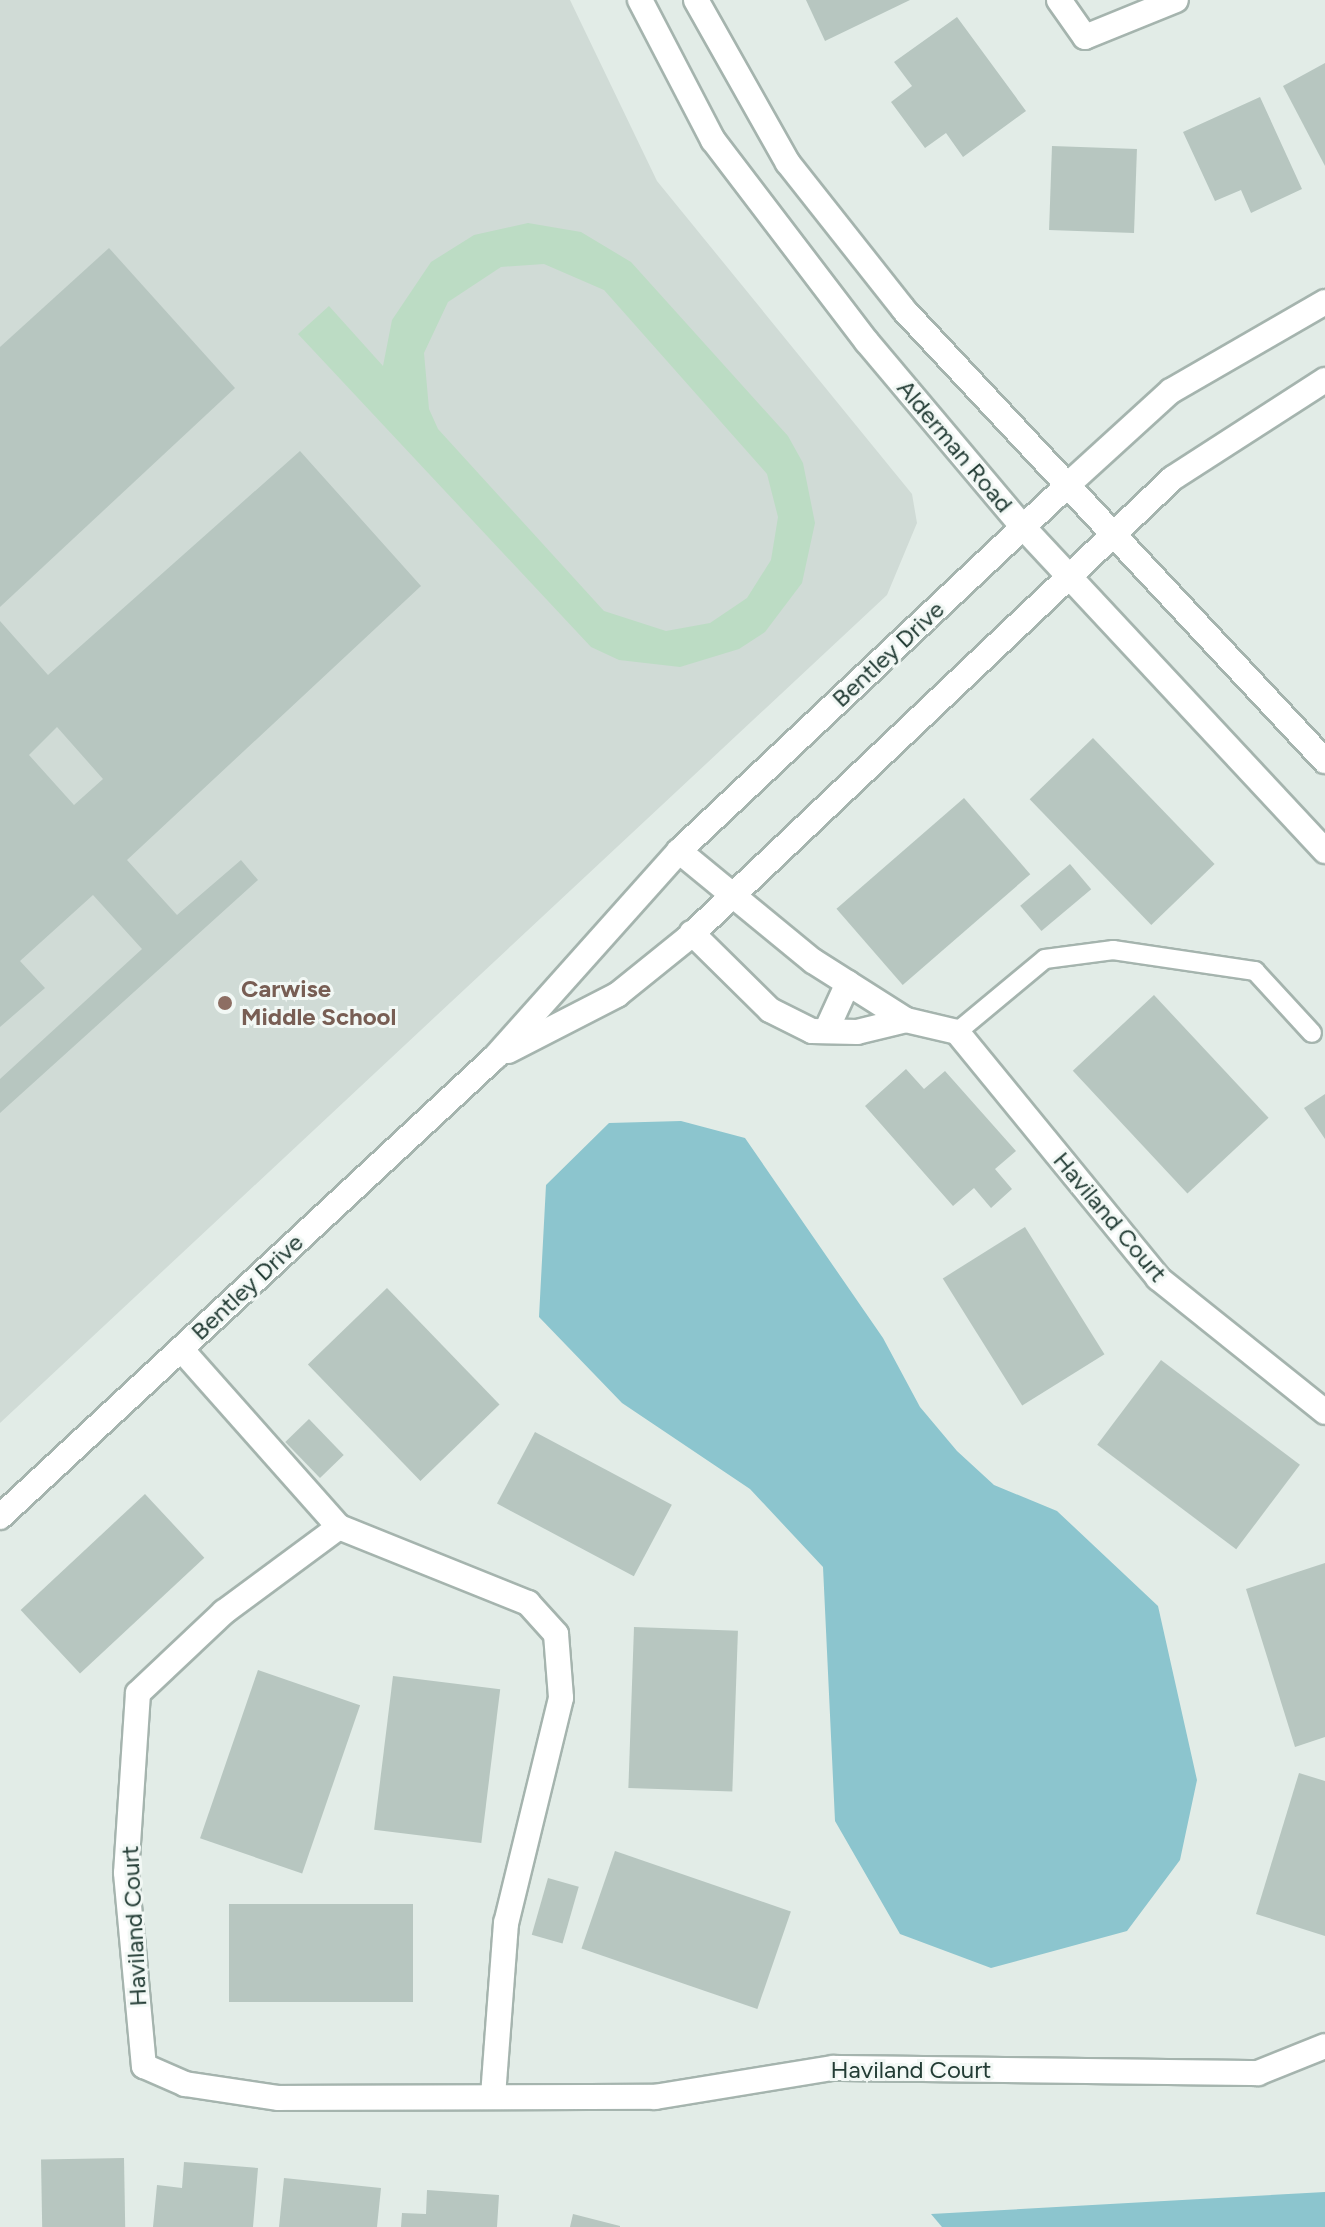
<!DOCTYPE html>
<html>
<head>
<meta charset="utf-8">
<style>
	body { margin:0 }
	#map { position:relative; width:1325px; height:2227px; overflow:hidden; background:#e2ece7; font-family:Figtree,sans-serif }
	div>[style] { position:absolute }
	.built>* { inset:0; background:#d0dbd6 }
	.green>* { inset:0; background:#bcdcc4 }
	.water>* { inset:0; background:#8cc5ce }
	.building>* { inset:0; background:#b7c6c0; transform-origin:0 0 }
	.roads { filter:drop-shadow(2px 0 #a5b4ae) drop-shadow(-2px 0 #a5b4ae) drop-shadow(0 2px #a5b4ae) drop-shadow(0 -2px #a5b4ae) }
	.lane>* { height:18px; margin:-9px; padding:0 9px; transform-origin:9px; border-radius:9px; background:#fff }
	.street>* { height:24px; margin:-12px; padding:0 12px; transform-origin:12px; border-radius:12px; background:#fff }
	.secondary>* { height:24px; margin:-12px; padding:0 12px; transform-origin:12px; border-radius:12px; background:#fff }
	.dots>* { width:22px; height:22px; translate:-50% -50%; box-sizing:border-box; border:4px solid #f2f8f5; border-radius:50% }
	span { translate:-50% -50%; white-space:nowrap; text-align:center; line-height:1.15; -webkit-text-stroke:6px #f2f8f5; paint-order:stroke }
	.street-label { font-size:24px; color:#233c35 }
	.education-label { font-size:24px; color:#785e54; font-weight:700 }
	.left { translate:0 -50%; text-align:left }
</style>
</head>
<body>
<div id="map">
	<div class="built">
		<i style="clip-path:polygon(0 0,570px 0,657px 181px,912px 494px,917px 523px,887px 595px,0 1423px)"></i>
	</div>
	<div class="green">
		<i style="clip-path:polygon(evenodd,528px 223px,581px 232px,631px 262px,788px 436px,803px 463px,815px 523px,802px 583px,765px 632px,739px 649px,680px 667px,619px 660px,591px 647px,298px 334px,329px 306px,383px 366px,392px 320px,431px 262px,474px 235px,528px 223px,544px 264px,604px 290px,767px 474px,778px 517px,771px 560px,747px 598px,710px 623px,666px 631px,604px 611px,438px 429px,429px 409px,424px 353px,448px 302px,501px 267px,544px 264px)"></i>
	</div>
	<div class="water">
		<i style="clip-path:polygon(681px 1121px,745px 1138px,883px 1338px,920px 1407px,957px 1451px,994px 1485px,1057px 1511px,1158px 1606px,1197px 1780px,1180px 1860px,1127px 1931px,991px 1968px,900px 1934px,835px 1821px,823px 1567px,750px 1489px,622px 1403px,539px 1317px,546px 1185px,609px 1123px)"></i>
		<i style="clip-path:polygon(1325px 2192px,1325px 2227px,942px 2227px,931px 2214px)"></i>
	</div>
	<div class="building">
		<i style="clip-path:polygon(806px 0,910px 0,825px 41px)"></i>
		<i style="clip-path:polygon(957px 17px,1026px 111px,963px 157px,946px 133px,925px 148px,891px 102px,912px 86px,894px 62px)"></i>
		<i style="clip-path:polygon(1325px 63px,1325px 166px,1283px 86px)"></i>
		<i style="clip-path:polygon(1260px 97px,1302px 189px,1251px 213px,1241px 190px,1215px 201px,1183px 132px)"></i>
		<i style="left:1052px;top:146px;width:85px;height:84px;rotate:2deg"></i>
		<i style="clip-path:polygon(109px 248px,235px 388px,0 607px,0 347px)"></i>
		<i style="clip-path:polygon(evenodd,300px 451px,421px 586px,127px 860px,177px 915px,241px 860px,258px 880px,0 1113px,0 1079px,142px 949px,93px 895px,20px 961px,45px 988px,0 1027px,0 621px,48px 675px,300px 451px,57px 727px,103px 779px,74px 805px,29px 755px,57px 727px)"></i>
		<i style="left:1093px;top:738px;width:175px;height:88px;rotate:46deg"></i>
		<i style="left:964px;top:798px;width:101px;height:169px;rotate:49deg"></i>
		<i style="left:1070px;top:864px;width:33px;height:65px;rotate:50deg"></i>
		<i style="left:1154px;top:995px;width:168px;height:111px;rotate:47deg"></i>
		<i style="clip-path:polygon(906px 1069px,924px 1089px,945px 1071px,1016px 1151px,995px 1169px,1012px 1189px,991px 1208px,974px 1188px,953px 1206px,865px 1106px)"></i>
		<i style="clip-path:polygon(1325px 1094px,1325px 1139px,1304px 1108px)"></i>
		<i style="left:1025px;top:1227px;width:150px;height:97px;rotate:58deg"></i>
		<i style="left:387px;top:1288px;width:162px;height:110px;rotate:46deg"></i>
		<i style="left:1161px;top:1360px;width:174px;height:106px;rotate:37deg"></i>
		<i style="left:309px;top:1419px;width:50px;height:33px;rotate:46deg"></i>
		<i style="left:535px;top:1432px;width:155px;height:81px;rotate:28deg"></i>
		<i style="left:145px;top:1494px;width:87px;height:170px;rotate:47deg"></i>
		<i style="clip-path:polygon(1325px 1563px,1325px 1737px,1295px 1747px,1246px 1589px)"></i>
		<i style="left:634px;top:1627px;width:104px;height:161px;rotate:2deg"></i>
		<i style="left:258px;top:1670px;width:108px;height:178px;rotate:19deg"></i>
		<i style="left:393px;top:1676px;width:108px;height:155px;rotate:7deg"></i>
		<i style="clip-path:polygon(1299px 1773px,1325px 1781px,1325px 1936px,1256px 1914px)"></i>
		<i style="left:615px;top:1851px;width:186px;height:103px;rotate:19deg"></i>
		<i style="left:548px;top:1878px;width:32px;height:59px;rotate:16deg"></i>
		<i style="left:229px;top:1904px;width:184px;height:98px"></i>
		<i style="left:124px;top:2158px;width:69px;height:83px;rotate:89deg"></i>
		<i style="clip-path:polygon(184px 2162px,258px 2168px,253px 2227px,153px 2227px,157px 2185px,182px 2188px)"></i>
		<i style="clip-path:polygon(284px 2178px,381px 2188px,377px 2227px,279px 2227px)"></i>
		<i style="clip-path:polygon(427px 2190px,499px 2195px,497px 2227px,401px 2227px,402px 2213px,426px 2214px)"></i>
		<i style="clip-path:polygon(573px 2214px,620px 2226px,620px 2227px,570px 2227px)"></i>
	</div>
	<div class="roads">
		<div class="lane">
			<i style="left:957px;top:1032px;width:114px;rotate:-39.7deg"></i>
			<i style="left:1045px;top:959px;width:69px;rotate:-7.5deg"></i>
			<i style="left:1113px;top:950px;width:144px;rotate:8.4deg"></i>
			<i style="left:1255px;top:971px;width:84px;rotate:47.4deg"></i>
		</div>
		<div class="street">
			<i style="left:1059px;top:0;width:45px;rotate:54.9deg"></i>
			<i style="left:1085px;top:37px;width:98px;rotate:-22.1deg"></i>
			<i style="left:679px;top:851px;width:173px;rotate:39.4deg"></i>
			<i style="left:813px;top:961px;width:110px;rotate:32.4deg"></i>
			<i style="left:906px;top:1020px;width:50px;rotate:166.2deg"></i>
			<i style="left:857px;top:1032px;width:45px;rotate:-178.7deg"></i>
			<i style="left:812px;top:1031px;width:47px;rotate:-153.4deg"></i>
			<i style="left:770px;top:1010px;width:110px;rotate:-135.4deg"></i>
			<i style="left:906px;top:1020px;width:52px;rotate:13.2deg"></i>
			<i style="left:957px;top:1032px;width:318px;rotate:50.7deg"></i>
			<i style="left:1158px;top:1278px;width:214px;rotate:38.7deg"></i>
			<i style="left:826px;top:1031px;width:53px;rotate:-65.4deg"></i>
			<i style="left:508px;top:1051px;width:123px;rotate:-27.2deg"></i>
			<i style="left:617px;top:995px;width:92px;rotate:-38.9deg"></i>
			<i style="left:689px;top:937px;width:667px;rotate:-43.48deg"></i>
			<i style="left:1173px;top:478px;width:181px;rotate:-32.8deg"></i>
			<i style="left:181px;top:1349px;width:238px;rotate:48.4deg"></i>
			<i style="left:339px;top:1527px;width:204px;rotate:21.9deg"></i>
			<i style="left:528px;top:1603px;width:42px;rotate:47.9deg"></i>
			<i style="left:556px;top:1634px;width:64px;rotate:85.5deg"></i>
			<i style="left:561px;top:1698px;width:232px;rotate:103.7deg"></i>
			<i style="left:506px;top:1923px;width:174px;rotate:94.3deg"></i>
			<i style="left:0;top:1517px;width:676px;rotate:-42.9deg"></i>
			<i style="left:495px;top:1057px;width:276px;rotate:-48.2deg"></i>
			<i style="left:679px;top:851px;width:540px;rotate:-43.27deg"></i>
			<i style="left:1072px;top:481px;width:134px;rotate:-42.3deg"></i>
			<i style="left:1171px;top:391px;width:178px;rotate:-30deg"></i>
			<i style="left:339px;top:1527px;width:143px;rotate:143.5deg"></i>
			<i style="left:224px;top:1612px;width:118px;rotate:136.7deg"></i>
			<i style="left:138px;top:1693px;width:180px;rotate:93.8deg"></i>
			<i style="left:126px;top:1873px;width:194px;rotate:84.7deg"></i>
			<i style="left:144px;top:2066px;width:45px;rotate:23.7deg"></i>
			<i style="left:185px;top:2084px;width:95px;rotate:8.5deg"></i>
			<i style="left:279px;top:2098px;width:376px;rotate:-0.2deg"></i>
			<i style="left:655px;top:2097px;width:180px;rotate:-9.3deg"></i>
			<i style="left:833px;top:2068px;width:425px;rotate:0.7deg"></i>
			<i style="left:1258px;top:2073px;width:72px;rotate:-21.9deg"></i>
		</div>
		<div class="secondary">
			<i style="left:640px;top:0;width:158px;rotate:62.5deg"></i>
			<i style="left:713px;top:140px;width:254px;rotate:52.7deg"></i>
			<i style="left:867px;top:342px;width:242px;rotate:49.9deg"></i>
			<i style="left:1023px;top:527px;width:443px;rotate:47deg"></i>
			<i style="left:696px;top:0;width:187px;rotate:60.6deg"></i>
			<i style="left:788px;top:163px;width:187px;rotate:51.7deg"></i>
			<i style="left:904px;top:310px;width:617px;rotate:46.97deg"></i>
		</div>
	</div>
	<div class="dots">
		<i style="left:225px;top:1003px;background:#8d6e63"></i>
	</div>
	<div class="street-label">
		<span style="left:955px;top:446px;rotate:50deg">Alderman Road</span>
		<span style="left:888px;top:654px;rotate:-43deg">Bentley Drive</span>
		<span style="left:1110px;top:1217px;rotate:50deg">Haviland Court</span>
		<span style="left:247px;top:1287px;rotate:-43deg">Bentley Drive</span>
		<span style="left:134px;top:1926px;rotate:-93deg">Haviland Court</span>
		<span style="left:911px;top:2070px">Haviland Court</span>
	</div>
	<div class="education-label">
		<span class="left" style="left:241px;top:1003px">Carwise<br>Middle School</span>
	</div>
</div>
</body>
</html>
